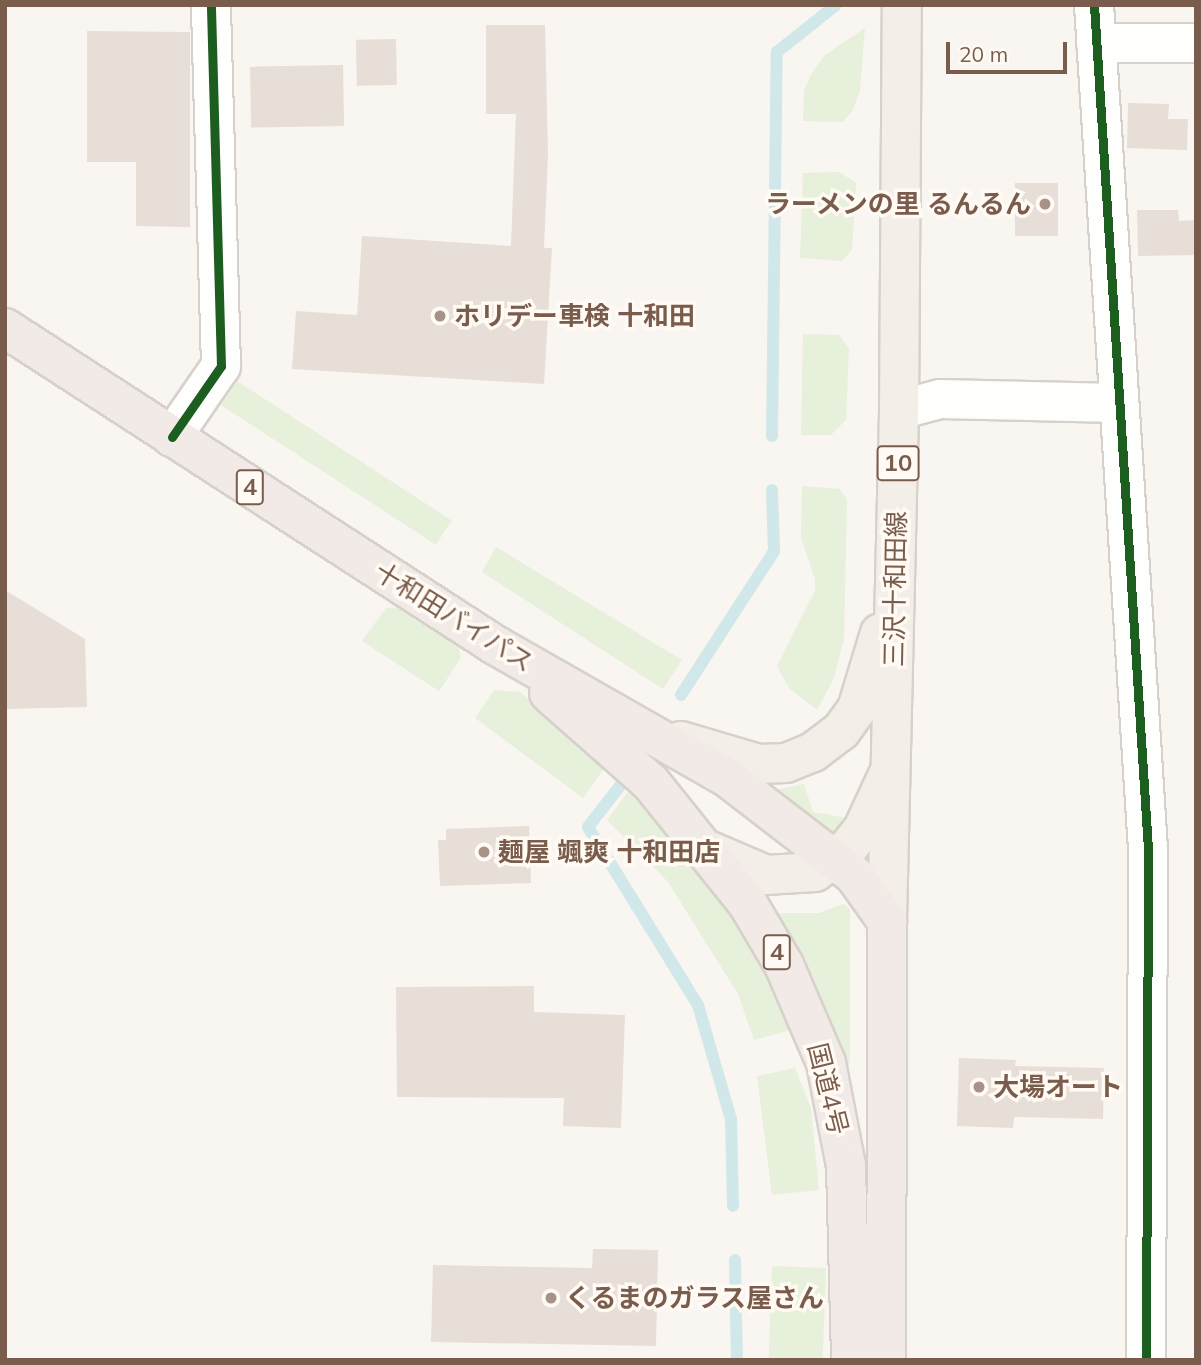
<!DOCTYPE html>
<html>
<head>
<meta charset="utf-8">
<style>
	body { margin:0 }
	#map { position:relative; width:1201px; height:1365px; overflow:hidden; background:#f9f5f0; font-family:Mulish,"Noto Sans JP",sans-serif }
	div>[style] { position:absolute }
	.green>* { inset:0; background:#e7f0db; transform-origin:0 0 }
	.stream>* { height:12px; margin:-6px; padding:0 6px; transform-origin:6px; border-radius:6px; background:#d0e8ea }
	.building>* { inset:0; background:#e6ded7; transform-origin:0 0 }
	.roads { filter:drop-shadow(2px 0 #d7d1cb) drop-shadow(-2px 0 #d7d1cb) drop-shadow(0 2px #d7d1cb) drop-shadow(0 -2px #d7d1cb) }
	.minor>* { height:38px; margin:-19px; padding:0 19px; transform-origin:19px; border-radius:19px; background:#fefefd }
	.major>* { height:38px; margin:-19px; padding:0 19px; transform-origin:19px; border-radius:19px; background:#f3eee8 }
	.highway>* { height:38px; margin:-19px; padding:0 19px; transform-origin:19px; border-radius:19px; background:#f2eae7 }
	.cycleway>* { height:9px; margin:-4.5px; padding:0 4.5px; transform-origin:4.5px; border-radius:4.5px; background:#1b5e20 }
	.dots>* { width:19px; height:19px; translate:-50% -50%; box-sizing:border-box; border:4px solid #fffaf3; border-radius:50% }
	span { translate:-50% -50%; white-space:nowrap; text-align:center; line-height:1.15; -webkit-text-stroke:7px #fffaf3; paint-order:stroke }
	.shield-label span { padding:2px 5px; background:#fffaf3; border:2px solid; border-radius:5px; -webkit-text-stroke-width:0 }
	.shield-label { font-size:24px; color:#7a5c4d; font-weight:700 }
	.poi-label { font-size:26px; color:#7a5c4d; font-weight:700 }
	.right { translate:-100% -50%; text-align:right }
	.left { translate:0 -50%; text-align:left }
	.street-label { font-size:26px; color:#7a5c4d }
	.frame { position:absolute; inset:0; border:7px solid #7a5c4d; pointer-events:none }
	.scale { position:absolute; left:946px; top:42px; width:121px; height:32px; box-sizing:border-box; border:4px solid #7a5c4d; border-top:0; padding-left:9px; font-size:21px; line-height:24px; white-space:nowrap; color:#7a5c4d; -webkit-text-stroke:5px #fffaf3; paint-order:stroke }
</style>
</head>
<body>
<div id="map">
	<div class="green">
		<i style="clip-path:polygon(865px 28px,860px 90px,853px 110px,843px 122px,803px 121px,804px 90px,812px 73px,825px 55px)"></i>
		<i style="clip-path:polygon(839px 172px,856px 183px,852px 250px,842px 261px,800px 258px,803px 173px)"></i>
		<i style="clip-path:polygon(803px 334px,839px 335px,849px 348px,846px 420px,831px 435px,801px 435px)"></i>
		<i style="left:237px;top:381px;width:256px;height:29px;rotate:33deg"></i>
		<i style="clip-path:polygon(802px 486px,840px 489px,847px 499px,844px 639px,834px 678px,817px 710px,789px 688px,777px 666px,815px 591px,815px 579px,801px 538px)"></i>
		<i style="clip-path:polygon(496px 547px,682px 660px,663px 689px,482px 572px)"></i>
		<i style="clip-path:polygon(401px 607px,457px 642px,461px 658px,439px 691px,362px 641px,386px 608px)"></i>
		<i style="clip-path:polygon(494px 690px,520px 692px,608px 763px,583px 798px,475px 718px)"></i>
		<i style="clip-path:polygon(804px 784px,813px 812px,848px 818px,837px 835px,824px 830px,769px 791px)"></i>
		<i style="clip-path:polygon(630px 789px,641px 797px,760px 950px,791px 1030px,754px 1040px,738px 994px,668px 882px,607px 820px)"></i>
		<i style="clip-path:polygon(843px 904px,850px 909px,850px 1056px,849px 1066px,842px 1067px,828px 1018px,779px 913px,819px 913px)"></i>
		<i style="clip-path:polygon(795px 1068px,811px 1108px,819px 1190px,772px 1195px,757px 1076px)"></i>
		<i style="left:772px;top:1266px;width:54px;height:94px;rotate:2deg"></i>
	</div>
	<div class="stream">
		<i style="left:772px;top:436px;width:384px;rotate:-89.3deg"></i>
		<i style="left:777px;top:52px;width:75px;rotate:-38.5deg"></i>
		<i style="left:681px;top:695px;width:171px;rotate:-57.1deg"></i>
		<i style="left:774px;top:551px;width:61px;rotate:-91.9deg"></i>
		<i style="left:623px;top:782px;width:57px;rotate:127.9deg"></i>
		<i style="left:588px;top:827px;width:209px;rotate:58.3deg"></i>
		<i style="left:698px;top:1005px;width:119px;rotate:73.9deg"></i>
		<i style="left:731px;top:1119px;width:87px;rotate:88.7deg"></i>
		<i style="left:735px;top:1260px;width:100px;rotate:88.9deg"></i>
	</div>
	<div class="building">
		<i style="clip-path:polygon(486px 25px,545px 25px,548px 155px,544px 248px,552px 248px,544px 384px,292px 369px,296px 311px,357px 315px,362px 236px,511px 246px,516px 114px,486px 114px)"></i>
		<i style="clip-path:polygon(87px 31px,190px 32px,190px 227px,136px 226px,136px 162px,87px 162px)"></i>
		<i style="left:396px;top:39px;width:46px;height:40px;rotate:89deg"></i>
		<i style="left:343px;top:65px;width:61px;height:93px;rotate:89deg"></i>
		<i style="clip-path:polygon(1128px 103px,1169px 104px,1168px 119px,1188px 119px,1187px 150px,1127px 148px)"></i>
		<i style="left:1015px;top:183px;width:43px;height:53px"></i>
		<i style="clip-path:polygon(1137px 210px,1178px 210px,1179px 221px,1196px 220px,1196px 255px,1138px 256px)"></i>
		<i style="clip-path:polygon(5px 590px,85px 639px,87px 707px,5px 709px)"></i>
		<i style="clip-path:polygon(529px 826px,531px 883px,440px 886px,438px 840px,446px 840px,446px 829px)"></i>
		<i style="clip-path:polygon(534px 986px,534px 1012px,625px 1015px,621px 1128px,563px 1126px,564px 1098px,397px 1097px,396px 987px)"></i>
		<i style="clip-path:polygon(959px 1058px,1016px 1060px,1015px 1066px,1104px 1068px,1103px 1119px,1014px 1117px,1013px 1128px,957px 1126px)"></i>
		<i style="clip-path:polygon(593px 1249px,658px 1250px,656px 1346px,431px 1342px,433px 1265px,592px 1268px)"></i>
	</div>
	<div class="roads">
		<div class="minor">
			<i style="left:1094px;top:5px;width:847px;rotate:86.34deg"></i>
			<i style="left:1148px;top:850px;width:510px;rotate:90.22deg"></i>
			<i style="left:1096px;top:43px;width:100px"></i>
			<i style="left:899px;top:410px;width:42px;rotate:-15deg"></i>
			<i style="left:940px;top:399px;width:178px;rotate:1.3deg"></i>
			<i style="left:172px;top:437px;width:86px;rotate:-55.4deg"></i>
			<i style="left:221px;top:366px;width:361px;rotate:-91.6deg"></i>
		</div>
		<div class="major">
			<i style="left:681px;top:741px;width:81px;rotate:16.4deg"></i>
			<i style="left:759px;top:764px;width:27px;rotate:-2deg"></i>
			<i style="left:786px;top:763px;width:29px;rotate:-22deg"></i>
			<i style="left:813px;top:752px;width:35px;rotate:-37deg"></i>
			<i style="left:841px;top:731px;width:27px;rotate:-54deg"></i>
			<i style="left:857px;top:709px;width:79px;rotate:-73.2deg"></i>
			<i style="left:710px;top:851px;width:61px;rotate:23.2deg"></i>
			<i style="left:766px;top:875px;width:49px;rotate:-3.5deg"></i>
			<i style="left:815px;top:872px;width:41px;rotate:-36deg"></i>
			<i style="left:848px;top:848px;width:24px;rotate:-52deg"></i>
			<i style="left:863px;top:829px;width:57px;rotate:-65.2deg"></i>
			<i style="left:887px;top:921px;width:511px;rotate:-88.65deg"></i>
			<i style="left:899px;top:410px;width:405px;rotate:-89.6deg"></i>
		</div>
		<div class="highway">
			<i style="left:5px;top:328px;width:584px;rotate:32.9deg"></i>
			<i style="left:495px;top:645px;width:268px;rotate:29.7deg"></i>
			<i style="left:728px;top:778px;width:159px;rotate:37.6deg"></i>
			<i style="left:854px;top:875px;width:57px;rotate:54.3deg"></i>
			<i style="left:887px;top:921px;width:439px;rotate:90.1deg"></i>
			<i style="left:549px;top:693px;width:136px;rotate:41.4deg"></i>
			<i style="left:651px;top:783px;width:155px;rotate:51.3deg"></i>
			<i style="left:748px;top:904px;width:71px;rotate:59.5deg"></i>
			<i style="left:784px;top:965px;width:107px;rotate:66.8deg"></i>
			<i style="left:826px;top:1063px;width:105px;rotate:79deg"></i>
			<i style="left:846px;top:1166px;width:194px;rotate:88.5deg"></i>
		</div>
	</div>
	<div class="cycleway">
		<i style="left:1094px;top:5px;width:847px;rotate:86.34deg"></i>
		<i style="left:1148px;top:850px;width:510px;rotate:90.22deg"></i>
		<i style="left:172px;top:437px;width:86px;rotate:-55.4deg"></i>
		<i style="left:221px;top:366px;width:361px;rotate:-91.6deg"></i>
	</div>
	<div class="dots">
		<i style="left:1045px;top:204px;background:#a69286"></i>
		<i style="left:440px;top:316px;background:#a69286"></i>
		<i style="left:484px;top:852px;background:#a69286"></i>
		<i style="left:979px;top:1087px;background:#a69286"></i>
		<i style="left:551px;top:1298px;background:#a69286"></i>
	</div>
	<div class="shield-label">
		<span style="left:898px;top:463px">10</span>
		<span style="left:250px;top:487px">4</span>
		<span style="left:777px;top:952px">4</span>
	</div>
	<div class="poi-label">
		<span class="right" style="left:1031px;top:204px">ラーメンの里 るんるん</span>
		<span class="left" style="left:454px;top:316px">ホリデー車検 十和田</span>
		<span class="left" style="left:498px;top:852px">麺屋 颯爽 十和田店</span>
		<span class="left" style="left:993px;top:1087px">大場オート</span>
		<span class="left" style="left:565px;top:1298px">くるまのガラス屋さん</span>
	</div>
	<div class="street-label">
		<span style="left:895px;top:589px;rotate:-89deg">三沢十和田線</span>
		<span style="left:454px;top:617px;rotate:32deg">十和田バイパス</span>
		<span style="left:828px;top:1089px;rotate:76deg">国道4号</span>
	</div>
	<div class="frame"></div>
	<div class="scale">20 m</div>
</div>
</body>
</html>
